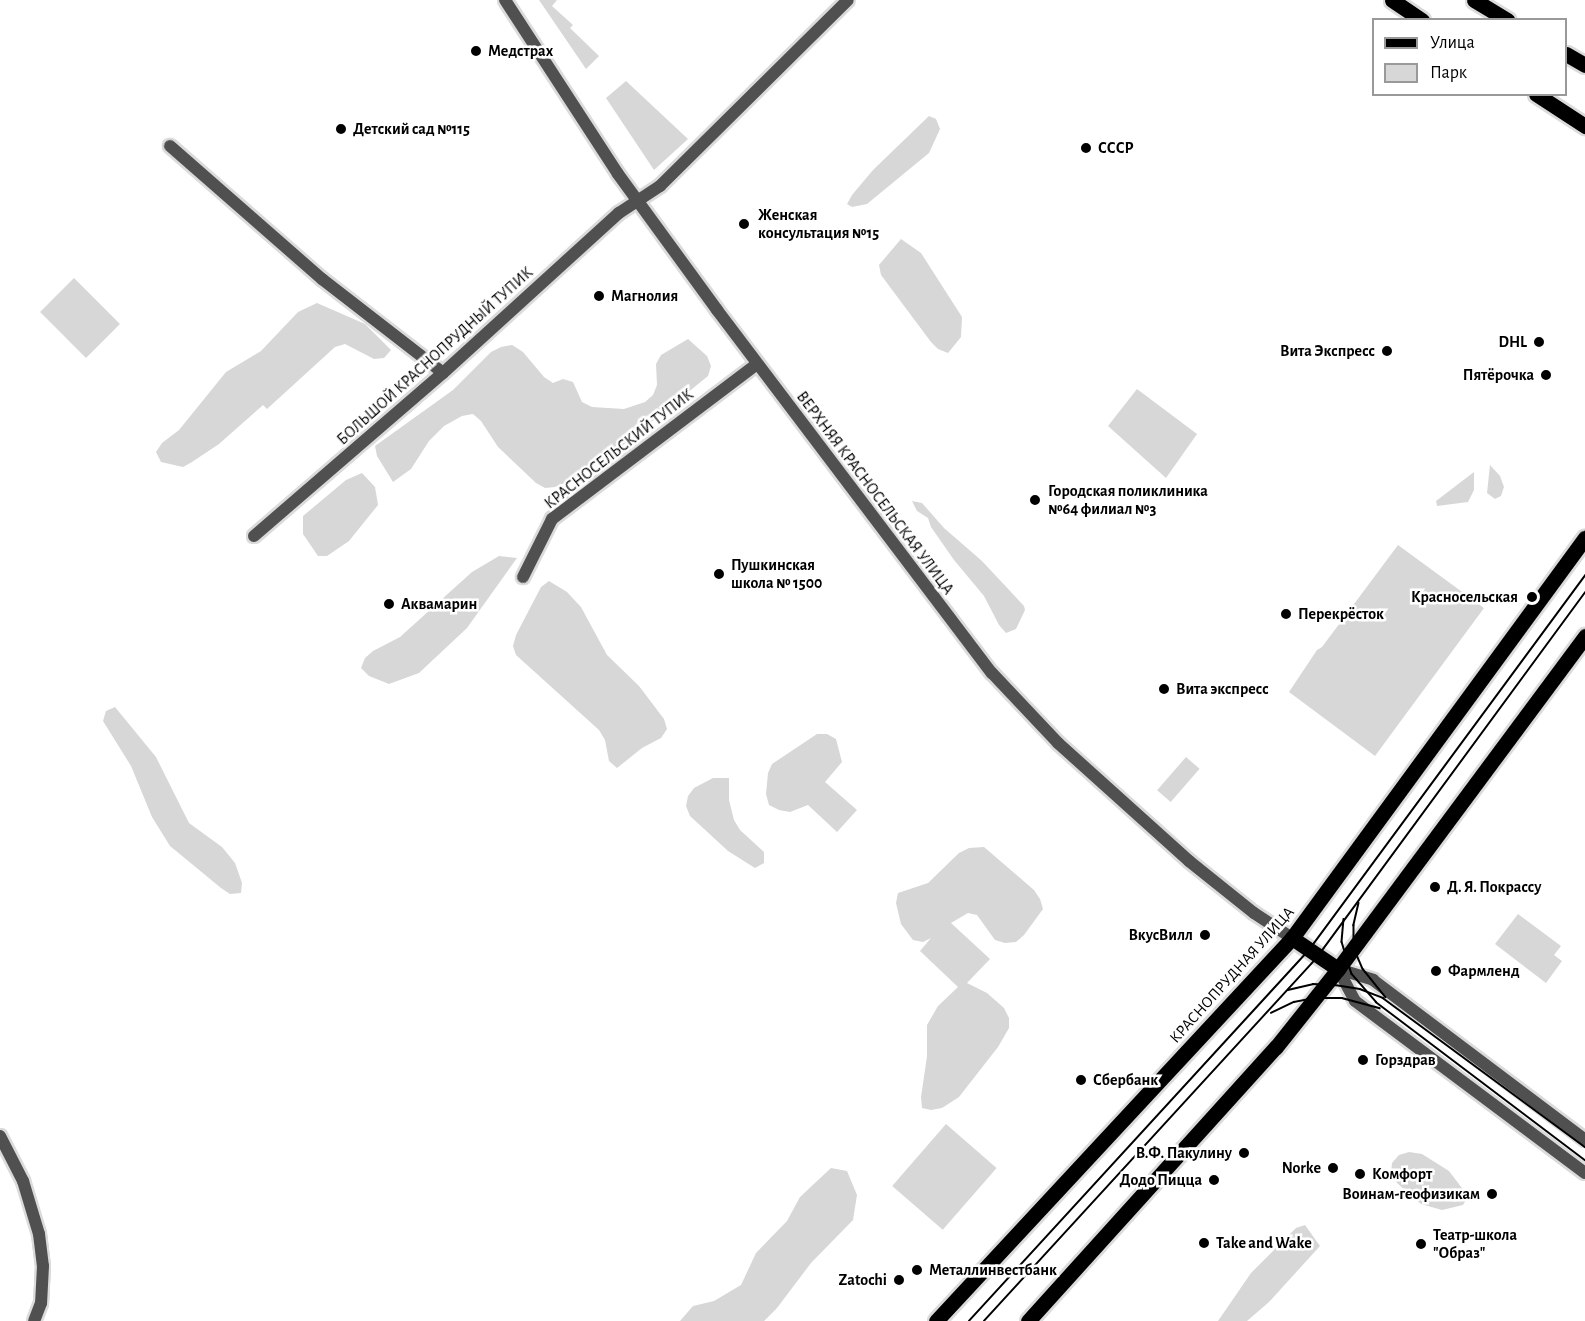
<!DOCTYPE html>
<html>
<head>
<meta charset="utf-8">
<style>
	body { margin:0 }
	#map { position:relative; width:1585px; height:1321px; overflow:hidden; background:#fff; font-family:"Alegreya Sans",sans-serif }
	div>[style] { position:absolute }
	.green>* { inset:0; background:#d7d7d7; transform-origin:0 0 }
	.roads { filter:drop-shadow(2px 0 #dbdbdb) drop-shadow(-2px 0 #dbdbdb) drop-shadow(0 2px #dbdbdb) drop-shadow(0 -2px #dbdbdb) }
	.minor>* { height:12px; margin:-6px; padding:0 6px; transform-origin:6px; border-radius:6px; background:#505050 }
	.tertiary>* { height:12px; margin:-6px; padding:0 6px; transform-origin:6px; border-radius:6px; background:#505050 }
	.primary>* { height:15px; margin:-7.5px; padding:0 7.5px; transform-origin:7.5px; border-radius:7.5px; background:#000 }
	.tram>* { height:1.5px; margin:-0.75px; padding:0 0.75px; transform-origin:0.75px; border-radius:0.75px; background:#000 }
	.dots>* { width:16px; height:16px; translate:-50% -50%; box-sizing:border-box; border:3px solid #fff; border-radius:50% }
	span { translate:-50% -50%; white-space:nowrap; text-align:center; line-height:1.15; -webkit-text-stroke:5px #fff; paint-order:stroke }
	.poi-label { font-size:16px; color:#000; font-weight:700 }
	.left { translate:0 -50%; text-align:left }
	.right { translate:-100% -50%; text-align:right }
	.street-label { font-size:16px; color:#000 }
	.legend { position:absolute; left:1372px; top:18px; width:195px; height:78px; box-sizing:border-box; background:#fff; border:2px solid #999; margin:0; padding:8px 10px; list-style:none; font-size:18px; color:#000 }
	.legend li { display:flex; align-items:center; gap:12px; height:30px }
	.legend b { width:30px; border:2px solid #999 }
</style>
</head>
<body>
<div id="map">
	<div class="green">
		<i style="clip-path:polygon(539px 0,557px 0,552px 6px,573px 25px,570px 28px,599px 56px,586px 69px)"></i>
		<i style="clip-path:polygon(626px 81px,688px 139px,654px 170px,606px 98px)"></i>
		<i style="clip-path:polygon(929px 116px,936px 119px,940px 129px,929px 153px,867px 204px,852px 207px,847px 204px,852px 195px,873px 170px)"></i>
		<i style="clip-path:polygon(901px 239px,921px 253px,962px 317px,961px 337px,948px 353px,938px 349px,931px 342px,881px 275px,879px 265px)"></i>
		<i style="left:74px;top:278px;width:65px;height:48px;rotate:45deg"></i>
		<i style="clip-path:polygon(317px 303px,365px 324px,391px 350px,384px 358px,374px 359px,345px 344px,335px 347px,267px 409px,263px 405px,219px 444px,192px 462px,183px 467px,161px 462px,156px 452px,162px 443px,179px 430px,226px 372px,261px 351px,298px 312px)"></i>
		<i style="clip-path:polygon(688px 339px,707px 356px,711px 366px,708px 376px,627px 442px,576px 478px,555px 487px,545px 488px,536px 483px,498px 447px,481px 421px,473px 414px,462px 416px,444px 426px,429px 441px,411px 469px,393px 482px,377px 456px,375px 446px,453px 390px,491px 352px,501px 347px,512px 345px,523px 352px,544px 377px,553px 383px,563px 379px,573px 382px,582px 402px,592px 407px,624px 409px,645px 402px,653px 395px,657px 385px,656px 364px,661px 355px)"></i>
		<i style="clip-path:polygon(1137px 389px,1197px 434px,1166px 478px,1108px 426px)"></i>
		<i style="clip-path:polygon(1490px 465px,1500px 476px,1504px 487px,1501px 496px,1495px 499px,1487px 493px)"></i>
		<i style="clip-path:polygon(1474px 472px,1474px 490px,1468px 502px,1437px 506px,1436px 501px)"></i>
		<i style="clip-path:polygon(362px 473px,375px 487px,378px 505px,349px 541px,327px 556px,318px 556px,303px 534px,303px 516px,346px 480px)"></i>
		<i style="clip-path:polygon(912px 501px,922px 503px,944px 528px,982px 561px,1024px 606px,1025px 610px,1016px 629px,1006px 633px,999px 625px,984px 596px,954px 560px,931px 527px,928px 518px,917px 511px)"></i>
		<i style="clip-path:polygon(1398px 545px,1484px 608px,1375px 756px,1289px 692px,1317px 650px,1322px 647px)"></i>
		<i style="clip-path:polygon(499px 556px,517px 558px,467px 628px,419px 673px,389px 684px,369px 676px,361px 668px,365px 658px,373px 651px,400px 637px,472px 572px)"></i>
		<i style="clip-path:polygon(549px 581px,567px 592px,581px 607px,607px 655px,639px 686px,664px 719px,667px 729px,661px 738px,642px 748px,617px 768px,609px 761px,605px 740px,599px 730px,516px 655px,513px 646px,516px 635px,541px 587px)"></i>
		<i style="clip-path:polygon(115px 707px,156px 757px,189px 823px,222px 847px,235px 863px,242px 883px,241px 893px,230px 894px,221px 888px,170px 846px,152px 817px,131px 766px,103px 721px,106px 711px)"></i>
		<i style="clip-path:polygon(817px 734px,827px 734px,836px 739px,842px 762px,825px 782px,857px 810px,837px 832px,808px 805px,790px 812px,779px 810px,769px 805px,766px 794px,768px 773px,772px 764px)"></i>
		<i style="left:1186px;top:757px;width:18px;height:44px;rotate:41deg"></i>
		<i style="clip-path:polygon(713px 778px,729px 778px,729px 800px,734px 820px,740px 830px,764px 852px,764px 863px,755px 868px,728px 851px,690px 816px,686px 806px,688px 796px,694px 788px)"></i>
		<i style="clip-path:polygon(984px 847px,1034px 890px,1040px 899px,1043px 909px,1024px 935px,1016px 942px,1005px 943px,995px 940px,977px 915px,968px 913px,951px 923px,990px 959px,967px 983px,987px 993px,1004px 1008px,1009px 1018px,1009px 1028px,998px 1047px,959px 1097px,942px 1108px,931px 1110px,922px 1108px,921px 1097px,927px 1056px,927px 1025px,938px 1006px,958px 987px,920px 951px,931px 938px,923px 942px,913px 940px,901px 924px,896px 903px,898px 893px,928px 883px,959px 853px,969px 848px)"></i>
		<i style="clip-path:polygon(1518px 914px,1561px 946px,1554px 955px,1562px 961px,1546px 983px,1495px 944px)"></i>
		<i style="left:946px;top:1124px;width:67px;height:82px;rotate:41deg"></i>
		<i style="clip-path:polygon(1409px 1152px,1422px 1154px,1449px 1171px,1468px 1196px,1463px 1205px,1442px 1210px,1421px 1204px,1397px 1183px,1391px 1173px,1392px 1163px,1399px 1155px)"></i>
		<i style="clip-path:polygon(831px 1168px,847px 1171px,857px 1195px,853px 1220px,811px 1263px,777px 1308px,764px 1321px,680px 1321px,693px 1306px,714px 1301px,741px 1285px,756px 1253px,787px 1221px,800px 1197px)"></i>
		<i style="clip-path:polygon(1305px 1225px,1320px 1246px,1269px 1302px,1247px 1321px,1218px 1321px,1251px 1273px,1296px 1228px)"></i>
	</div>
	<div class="roads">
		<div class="minor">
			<i style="left:170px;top:146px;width:202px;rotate:41.2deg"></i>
			<i style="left:322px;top:279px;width:153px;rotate:37.8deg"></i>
			<i style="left:254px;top:536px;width:250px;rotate:-40.8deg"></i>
			<i style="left:443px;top:373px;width:238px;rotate:-42.3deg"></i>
			<i style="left:619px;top:213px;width:49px;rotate:-33.4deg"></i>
			<i style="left:660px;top:186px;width:264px;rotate:-44.7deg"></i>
			<i style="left:523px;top:577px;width:65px;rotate:-63.4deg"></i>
			<i style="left:552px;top:519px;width:257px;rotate:-37.1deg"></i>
			<i style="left:0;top:1136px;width:51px;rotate:62.9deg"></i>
			<i style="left:23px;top:1181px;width:55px;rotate:73.2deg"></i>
			<i style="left:39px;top:1234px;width:32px;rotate:83deg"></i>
			<i style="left:43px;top:1266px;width:37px;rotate:93deg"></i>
			<i style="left:41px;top:1303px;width:19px;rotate:111deg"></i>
		</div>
		<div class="tertiary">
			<i style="left:505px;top:0;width:207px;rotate:57deg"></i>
			<i style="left:618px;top:174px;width:168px;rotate:53.9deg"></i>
			<i style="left:717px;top:310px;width:455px;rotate:52.9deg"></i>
			<i style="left:992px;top:673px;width:96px;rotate:46.7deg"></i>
			<i style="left:1058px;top:743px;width:176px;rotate:42deg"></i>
			<i style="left:1189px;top:861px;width:83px;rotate:38.7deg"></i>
			<i style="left:1254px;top:913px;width:45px;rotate:33.3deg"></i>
			<i style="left:1338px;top:969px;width:36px;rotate:62deg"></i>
			<i style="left:1355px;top:1001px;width:287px;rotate:36.8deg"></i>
			<i style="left:1338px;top:969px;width:37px;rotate:17deg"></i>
			<i style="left:1373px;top:980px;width:266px;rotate:37deg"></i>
		</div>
		<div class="primary">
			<i style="left:1392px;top:0;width:36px;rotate:34deg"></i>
			<i style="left:1474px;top:0;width:39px;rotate:31deg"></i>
			<i style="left:1566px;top:54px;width:22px;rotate:30deg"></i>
			<i style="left:1536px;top:94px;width:59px;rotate:33.1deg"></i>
			<i style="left:1292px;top:938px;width:55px;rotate:34deg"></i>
			<i style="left:936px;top:1321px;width:523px;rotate:-47.09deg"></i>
			<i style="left:1292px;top:938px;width:496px;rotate:-53.8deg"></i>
			<i style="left:1028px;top:1321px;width:370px;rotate:-47.9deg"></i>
			<i style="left:1276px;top:1047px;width:100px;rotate:-51.5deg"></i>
			<i style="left:1338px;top:969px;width:415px;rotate:-53.4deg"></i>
		</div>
	</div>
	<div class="tram">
		<i style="left:1359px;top:903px;width:23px;rotate:103deg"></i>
		<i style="left:1354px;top:925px;width:23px;rotate:90deg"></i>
		<i style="left:1354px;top:948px;width:23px;rotate:67deg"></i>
		<i style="left:1363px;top:969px;width:36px;rotate:51deg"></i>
		<i style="left:1344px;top:919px;width:23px;rotate:95deg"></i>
		<i style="left:1342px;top:942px;width:24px;rotate:73deg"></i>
		<i style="left:1349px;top:965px;width:9px;rotate:72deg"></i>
		<i style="left:1352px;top:974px;width:37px;rotate:49deg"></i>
		<i style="left:1376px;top:1002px;width:262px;rotate:37.1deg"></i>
		<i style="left:1288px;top:990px;width:26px;rotate:-13deg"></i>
		<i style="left:1313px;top:984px;width:22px;rotate:3deg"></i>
		<i style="left:1335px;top:985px;width:25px;rotate:9deg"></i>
		<i style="left:1360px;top:989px;width:25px;rotate:21deg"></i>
		<i style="left:1383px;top:998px;width:251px;rotate:36.4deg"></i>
		<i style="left:1271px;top:1013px;width:25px;rotate:-26deg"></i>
		<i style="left:1294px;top:1002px;width:21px;rotate:-11deg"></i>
		<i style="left:1315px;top:998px;width:27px"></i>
		<i style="left:1342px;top:998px;width:39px;rotate:15deg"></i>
		<i style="left:969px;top:1321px;width:503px;rotate:-47.5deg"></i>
		<i style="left:1309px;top:950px;width:466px;rotate:-53.6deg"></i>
		<i style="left:984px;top:1321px;width:495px;rotate:-47.5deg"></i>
		<i style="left:1318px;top:956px;width:451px;rotate:-53.7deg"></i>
	</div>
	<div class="dots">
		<i style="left:476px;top:51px;background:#000"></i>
		<i style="left:341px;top:129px;background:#000"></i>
		<i style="left:1086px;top:148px;background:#000"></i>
		<i style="left:744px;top:224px;background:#000"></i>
		<i style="left:599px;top:296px;background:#000"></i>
		<i style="left:1539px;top:342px;background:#000"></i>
		<i style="left:1387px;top:351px;background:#000"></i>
		<i style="left:1546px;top:375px;background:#000"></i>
		<i style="left:1035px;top:500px;background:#000"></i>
		<i style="left:719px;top:574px;background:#000"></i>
		<i style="left:1532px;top:597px;background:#000"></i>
		<i style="left:389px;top:604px;background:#000"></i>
		<i style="left:1286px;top:614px;background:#000"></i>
		<i style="left:1164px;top:689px;background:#000"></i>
		<i style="left:1435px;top:887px;background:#000"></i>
		<i style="left:1205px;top:935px;background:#000"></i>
		<i style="left:1436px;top:971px;background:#000"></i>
		<i style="left:1363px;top:1060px;background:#000"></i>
		<i style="left:1081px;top:1080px;background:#000"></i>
		<i style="left:1244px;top:1153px;background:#000"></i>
		<i style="left:1333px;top:1168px;background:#000"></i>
		<i style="left:1360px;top:1174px;background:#000"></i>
		<i style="left:1214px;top:1180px;background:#000"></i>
		<i style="left:1492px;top:1194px;background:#000"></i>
		<i style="left:1204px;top:1243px;background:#000"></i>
		<i style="left:1421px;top:1244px;background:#000"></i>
		<i style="left:917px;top:1270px;background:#000"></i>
		<i style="left:899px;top:1280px;background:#000"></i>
	</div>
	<div class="poi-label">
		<span class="left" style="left:488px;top:51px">Медстрах</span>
		<span class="left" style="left:353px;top:129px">Детский сад №115</span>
		<span class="left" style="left:1098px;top:148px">СССР</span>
		<span class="left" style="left:758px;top:224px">Женская<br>консультация №15</span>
		<span class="left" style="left:611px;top:296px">Магнолия</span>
		<span class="right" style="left:1527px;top:342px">DHL</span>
		<span class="right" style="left:1375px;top:351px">Вита Экспресс</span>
		<span class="right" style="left:1534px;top:375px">Пятёрочка</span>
		<span class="left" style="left:1048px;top:500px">Городская поликлиника<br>№64 филиал №3</span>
		<span class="left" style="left:731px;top:574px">Пушкинская<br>школа № 1500</span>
		<span class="right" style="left:1518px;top:597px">Красносельская</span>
		<span class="left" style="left:401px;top:604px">Аквамарин</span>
		<span class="left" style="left:1298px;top:614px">Перекрёсток</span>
		<span class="left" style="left:1176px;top:689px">Вита экспресс</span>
		<span class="left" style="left:1447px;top:887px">Д. Я. Покрассу</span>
		<span class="right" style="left:1193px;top:935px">ВкусВилл</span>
		<span class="left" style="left:1448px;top:971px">Фармленд</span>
		<span class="left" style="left:1375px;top:1060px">Горздрав</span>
		<span class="left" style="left:1093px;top:1080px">Сбербанк</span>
		<span class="right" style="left:1232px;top:1153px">В.Ф. Пакулину</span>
		<span class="right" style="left:1321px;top:1168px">Norke</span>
		<span class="left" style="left:1372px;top:1174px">Комфорт</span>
		<span class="right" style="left:1202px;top:1180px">Додо Пицца</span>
		<span class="right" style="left:1480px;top:1194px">Воинам-геофизикам</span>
		<span class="left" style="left:1433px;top:1244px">Театр-школа<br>"Образ"</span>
		<span class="left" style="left:1216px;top:1243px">Take and Wake</span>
		<span class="left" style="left:929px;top:1270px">Металлинвестбанк</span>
		<span class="right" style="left:887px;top:1280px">Zatochi</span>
	</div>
	<div class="street-label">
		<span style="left:435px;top:356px;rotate:-42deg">БОЛЬШОЙ КРАСНОПРУДНЫЙ ТУПИК</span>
		<span style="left:619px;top:449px;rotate:-38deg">КРАСНОСЕЛЬСКИЙ ТУПИК</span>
		<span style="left:875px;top:493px;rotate:53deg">ВЕРХНЯЯ КРАСНОСЕЛЬСКАЯ УЛИЦА</span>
		<span style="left:1232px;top:975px;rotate:-48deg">КРАСНОПРУДНАЯ УЛИЦА</span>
	</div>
	<ul class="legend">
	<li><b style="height:8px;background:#000"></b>Улица</li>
	<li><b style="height:16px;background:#d7d7d7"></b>Парк</li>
	</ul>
</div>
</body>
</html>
